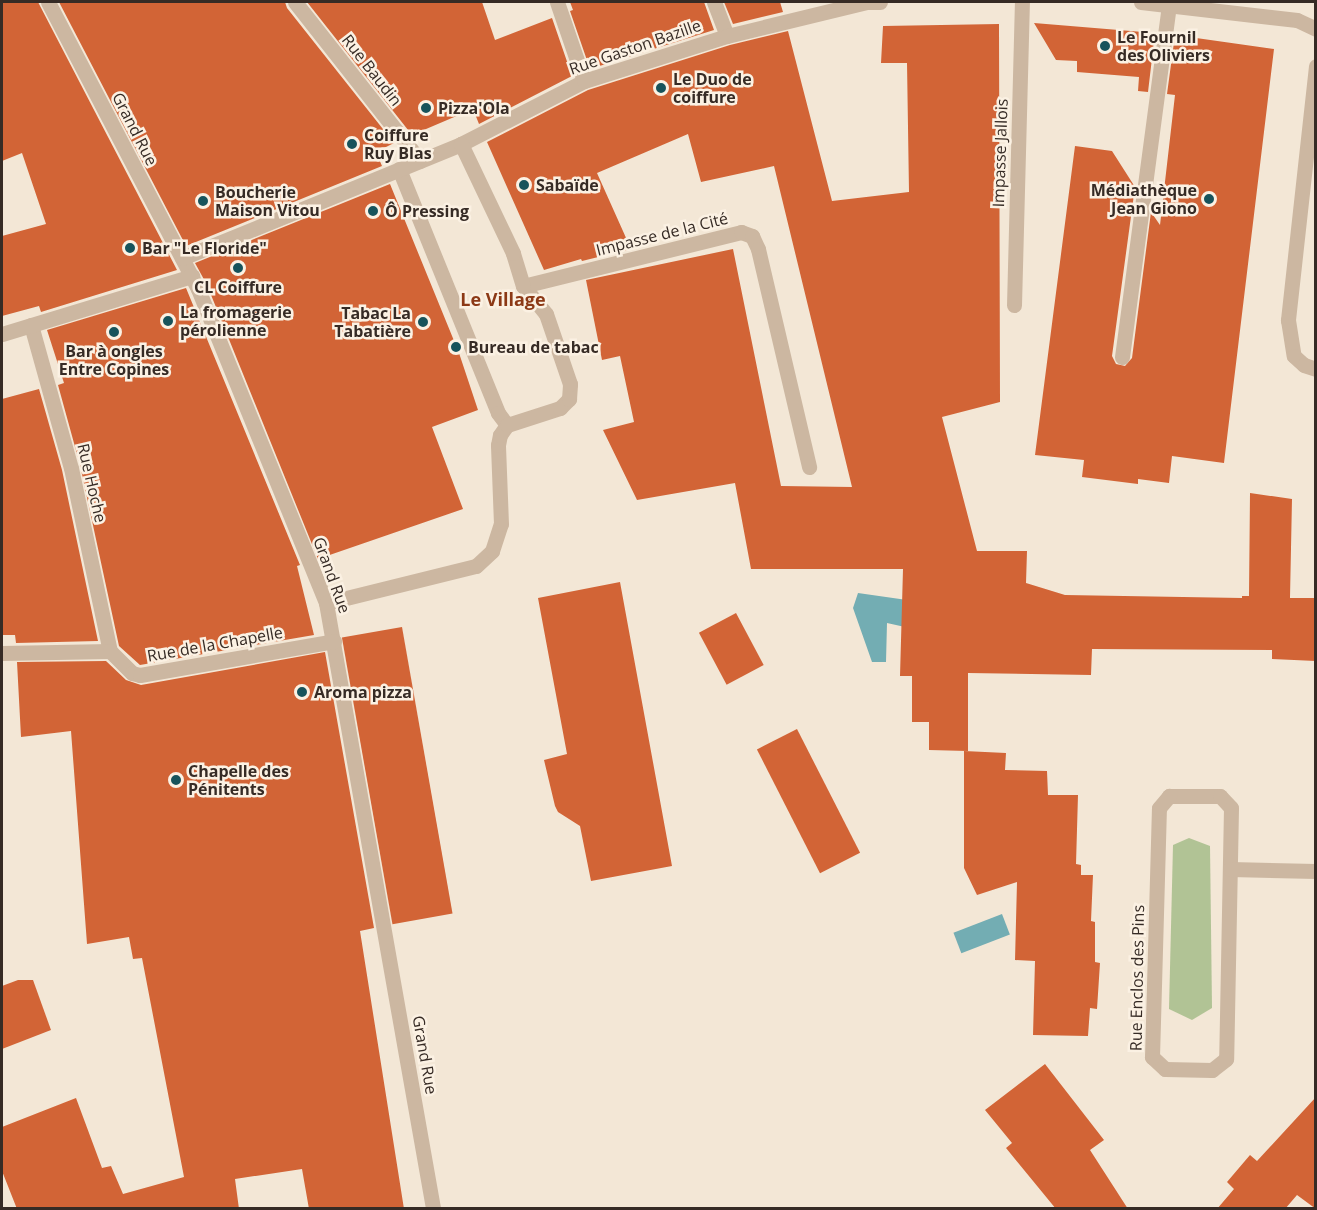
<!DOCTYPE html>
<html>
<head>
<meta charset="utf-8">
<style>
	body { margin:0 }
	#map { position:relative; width:1317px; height:1210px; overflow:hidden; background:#f3e7d6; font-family:"Open Sans",sans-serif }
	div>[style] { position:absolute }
	.green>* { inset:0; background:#b1c395 }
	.water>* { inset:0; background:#73adb3; transform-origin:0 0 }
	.building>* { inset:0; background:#d26436; transform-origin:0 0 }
	.lane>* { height:15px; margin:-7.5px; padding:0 7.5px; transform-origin:7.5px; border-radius:7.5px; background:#ccb7a1 }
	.street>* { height:15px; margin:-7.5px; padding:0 7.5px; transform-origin:7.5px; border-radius:7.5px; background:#ccb7a1 }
	.dots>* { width:16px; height:16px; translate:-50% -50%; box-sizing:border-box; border:3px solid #fbf1e3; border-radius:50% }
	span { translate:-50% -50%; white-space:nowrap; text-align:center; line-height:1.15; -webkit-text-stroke:5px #fbf1e3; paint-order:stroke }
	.poi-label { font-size:16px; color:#362b25; font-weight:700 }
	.left { translate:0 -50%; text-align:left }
	.right { translate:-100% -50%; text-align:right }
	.street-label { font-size:16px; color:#362b25 }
	.neighbourhood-label { font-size:18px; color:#8c3916; font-weight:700 }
	.frame { position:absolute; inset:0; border:3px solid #362b25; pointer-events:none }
</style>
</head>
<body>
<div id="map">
	<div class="green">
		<i style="clip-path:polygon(1189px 838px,1210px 846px,1212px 1008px,1192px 1020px,1169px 1009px,1173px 845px)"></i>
	</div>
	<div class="water">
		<i style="clip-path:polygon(858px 593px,907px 600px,905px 627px,887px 623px,886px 662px,872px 662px,853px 608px)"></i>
		<i style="left:1002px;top:914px;width:22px;height:52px;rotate:69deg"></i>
	</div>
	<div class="building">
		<i style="clip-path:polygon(2px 2px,38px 2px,177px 270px,41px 312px,39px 306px,2px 316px,2px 236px,46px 224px,22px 153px,2px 161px)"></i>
		<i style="clip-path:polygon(59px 2px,285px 2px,287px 8px,394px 143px,376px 152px,382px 166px,186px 246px)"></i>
		<i style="clip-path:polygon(307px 2px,482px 2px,495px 40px,552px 18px,572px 76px,479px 124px,473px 109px,412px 135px)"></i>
		<i style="clip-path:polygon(570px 2px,704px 2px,714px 30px,590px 69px,570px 11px,573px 10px)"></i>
		<i style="clip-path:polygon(724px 2px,780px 2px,783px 12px,733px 24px)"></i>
		<i style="clip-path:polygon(1034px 23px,1155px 33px,1148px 92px,1138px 91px,1139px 77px,1077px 72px,1077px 61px,1056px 60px)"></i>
		<i style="clip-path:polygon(999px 24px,1000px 402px,942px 417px,977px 551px,1027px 551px,1026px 583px,1065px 595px,1242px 598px,1242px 596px,1249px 596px,1250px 493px,1292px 499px,1290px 598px,1316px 598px,1316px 661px,1272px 659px,1272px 650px,1092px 649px,1091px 675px,968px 673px,968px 751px,929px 750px,929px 722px,912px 722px,912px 676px,900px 676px,903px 569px,751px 569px,735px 483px,637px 500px,603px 430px,634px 422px,620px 356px,602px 360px,586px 280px,733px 249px,781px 486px,852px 487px,774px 166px,701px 182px,688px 134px,597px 173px,631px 249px,582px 261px,581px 259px,544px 270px,487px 142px,588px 90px,730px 45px,788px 31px,832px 201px,909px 192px,907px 63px,881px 63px,883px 26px)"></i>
		<i style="clip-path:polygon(1175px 35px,1274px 49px,1224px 463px,1172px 456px,1169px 483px,1138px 479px,1138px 484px,1082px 477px,1084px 460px,1035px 455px,1075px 146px,1112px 151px,1135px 187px,1112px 356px,1116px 364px,1125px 366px,1132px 358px,1151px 212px,1160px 225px,1175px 95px,1167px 94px)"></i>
		<i style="clip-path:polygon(390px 184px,459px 353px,478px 410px,432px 427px,463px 509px,318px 559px,207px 285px,195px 263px)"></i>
		<i style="clip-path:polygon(186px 288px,300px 565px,297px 566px,314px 635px,140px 665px,119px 646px,80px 465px,58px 385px,64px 383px,47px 330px)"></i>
		<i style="clip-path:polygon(39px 389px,62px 470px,98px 641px,16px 643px,15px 635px,2px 635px,2px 399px)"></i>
		<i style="clip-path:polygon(620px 582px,672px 866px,591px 881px,580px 826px,558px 812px,555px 806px,544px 760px,567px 754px,538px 598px)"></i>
		<i style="left:736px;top:613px;width:59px;height:42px;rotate:62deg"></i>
		<i style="left:402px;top:627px;width:291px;height:61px;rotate:80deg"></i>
		<i style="clip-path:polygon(325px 652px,374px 928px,360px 931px,404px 1209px,309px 1209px,302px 1169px,235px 1179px,239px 1209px,17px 1209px,2px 1171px,2px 1127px,76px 1098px,102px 1168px,111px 1166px,123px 1194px,184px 1177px,142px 958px,133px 959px,129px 937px,87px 944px,71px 731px,21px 737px,17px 662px,106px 661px,126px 680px,141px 685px)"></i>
		<i style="left:797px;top:729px;width:139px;height:45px;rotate:63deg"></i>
		<i style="clip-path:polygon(964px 751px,1006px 753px,1005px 770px,1047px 771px,1048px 795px,1078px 795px,1076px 864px,1081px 865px,1081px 875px,1093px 875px,1091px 921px,1095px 922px,1095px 962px,1100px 963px,1097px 1009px,1090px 1008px,1088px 1036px,1033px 1035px,1035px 961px,1015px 960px,1017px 882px,977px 895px,964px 868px)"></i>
		<i style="clip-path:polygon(18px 980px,33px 980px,51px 1030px,2px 1049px,2px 986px)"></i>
		<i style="clip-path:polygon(1045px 1064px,1104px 1140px,1090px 1150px,1128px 1209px,1056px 1209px,1006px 1148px,1012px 1143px,985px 1110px)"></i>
		<i style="clip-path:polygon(1316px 1097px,1316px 1209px,1297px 1195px,1285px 1209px,1217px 1209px,1234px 1189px,1227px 1182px,1250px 1155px,1257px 1161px)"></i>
	</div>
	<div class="lane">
		<i style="left:1316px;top:66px;width:256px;rotate:96.3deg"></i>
		<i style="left:1288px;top:320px;width:36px;rotate:81deg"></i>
		<i style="left:1294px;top:356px;width:13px;rotate:42deg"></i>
		<i style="left:1304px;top:365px;width:13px;rotate:18deg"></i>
		<i style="left:1122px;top:357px;width:355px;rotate:-82.4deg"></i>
	</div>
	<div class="street">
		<i style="left:48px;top:2px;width:324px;rotate:62.4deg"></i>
		<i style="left:198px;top:289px;width:339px;rotate:67.8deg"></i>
		<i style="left:326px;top:603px;width:614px;rotate:79.97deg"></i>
		<i style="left:295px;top:2px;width:202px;rotate:51.8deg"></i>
		<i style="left:557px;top:2px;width:83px;rotate:71.1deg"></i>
		<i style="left:714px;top:2px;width:36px;rotate:69deg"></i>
		<i style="left:1141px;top:2px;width:157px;rotate:6.6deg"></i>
		<i style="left:1297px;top:20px;width:21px;rotate:25deg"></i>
		<i style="left:399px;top:169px;width:263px;rotate:67.9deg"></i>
		<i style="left:498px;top:413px;width:15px;rotate:53deg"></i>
		<i style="left:182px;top:258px;width:301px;rotate:-22.2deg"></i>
		<i style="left:461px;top:144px;width:138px;rotate:-27.1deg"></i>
		<i style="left:584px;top:81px;width:150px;rotate:-17.5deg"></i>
		<i style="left:727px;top:36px;width:144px;rotate:-13.7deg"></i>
		<i style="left:867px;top:2px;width:13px"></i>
		<i style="left:523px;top:286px;width:225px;rotate:-13.9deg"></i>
		<i style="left:741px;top:232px;width:12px;rotate:20deg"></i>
		<i style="left:752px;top:236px;width:14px;rotate:65deg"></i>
		<i style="left:758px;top:249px;width:224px;rotate:76.8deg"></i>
		<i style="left:1014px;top:305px;width:303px;rotate:-88.5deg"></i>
		<i style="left:31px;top:325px;width:148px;rotate:74.4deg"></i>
		<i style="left:71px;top:468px;width:187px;rotate:78deg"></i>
		<i style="left:2px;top:334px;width:199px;rotate:-17deg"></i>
		<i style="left:326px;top:603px;width:154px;rotate:-13.9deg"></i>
		<i style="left:476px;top:566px;width:22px;rotate:-43deg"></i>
		<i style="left:492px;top:551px;width:28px;rotate:-72deg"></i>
		<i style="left:501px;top:524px;width:79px;rotate:-92.2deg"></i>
		<i style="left:498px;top:445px;width:10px;rotate:-79deg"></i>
		<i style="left:500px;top:435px;width:12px;rotate:-55deg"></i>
		<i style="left:507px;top:425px;width:56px;rotate:-17.8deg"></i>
		<i style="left:560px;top:408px;width:13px;rotate:-45deg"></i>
		<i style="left:569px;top:399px;width:15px;rotate:-86deg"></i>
		<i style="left:570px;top:384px;width:74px;rotate:-108.9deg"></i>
		<i style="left:546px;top:314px;width:36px;rotate:-129deg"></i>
		<i style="left:523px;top:286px;width:34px;rotate:-107deg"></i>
		<i style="left:513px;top:253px;width:121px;rotate:-115.5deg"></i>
		<i style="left:2px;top:653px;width:108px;rotate:-1.1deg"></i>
		<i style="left:110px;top:651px;width:31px;rotate:45deg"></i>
		<i style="left:132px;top:673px;width:8px;rotate:14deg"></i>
		<i style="left:140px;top:675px;width:197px;rotate:-9.9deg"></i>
		<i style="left:1169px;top:796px;width:51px"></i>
		<i style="left:1220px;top:796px;width:16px;rotate:47deg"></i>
		<i style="left:1231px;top:808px;width:251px;rotate:91.1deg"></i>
		<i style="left:1226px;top:1059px;width:18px;rotate:142deg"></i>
		<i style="left:1212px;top:1070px;width:47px;rotate:-178.8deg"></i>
		<i style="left:1165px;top:1069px;width:18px;rotate:-137deg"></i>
		<i style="left:1152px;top:1057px;width:249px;rotate:-88.4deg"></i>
		<i style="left:1159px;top:808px;width:16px;rotate:-50deg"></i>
		<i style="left:1230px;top:869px;width:86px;rotate:1.3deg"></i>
	</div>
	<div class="dots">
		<i style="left:1105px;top:46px;background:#17535b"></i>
		<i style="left:661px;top:88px;background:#17535b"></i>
		<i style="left:426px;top:108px;background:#17535b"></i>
		<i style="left:352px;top:144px;background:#17535b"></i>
		<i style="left:524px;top:185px;background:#17535b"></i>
		<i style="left:1209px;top:199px;background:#17535b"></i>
		<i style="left:203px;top:201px;background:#17535b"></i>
		<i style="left:373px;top:211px;background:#17535b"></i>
		<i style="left:130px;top:248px;background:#17535b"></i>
		<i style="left:238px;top:268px;background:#17535b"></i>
		<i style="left:168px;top:321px;background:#17535b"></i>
		<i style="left:423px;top:322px;background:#17535b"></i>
		<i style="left:114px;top:332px;background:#17535b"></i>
		<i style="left:456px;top:347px;background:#17535b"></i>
		<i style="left:302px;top:692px;background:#17535b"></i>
		<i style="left:176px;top:780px;background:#17535b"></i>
	</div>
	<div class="poi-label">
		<span class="left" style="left:1117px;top:46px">Le Fournil<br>des Oliviers</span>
		<span class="left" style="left:673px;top:88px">Le Duo de<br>coiffure</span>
		<span class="left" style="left:438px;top:108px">Pizza'Ola</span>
		<span class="left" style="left:364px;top:144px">Coiffure<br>Ruy Blas</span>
		<span class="left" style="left:536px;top:185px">Sabaïde</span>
		<span class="right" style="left:1197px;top:199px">Médiathèque<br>Jean Giono</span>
		<span class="left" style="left:215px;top:201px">Boucherie<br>Maison Vitou</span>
		<span class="left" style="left:385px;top:211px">Ô Pressing</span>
		<span class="left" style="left:142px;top:248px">Bar "Le Floride"</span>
		<span style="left:238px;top:287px">CL Coiffure</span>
		<span class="left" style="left:180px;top:321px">La fromagerie<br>pérolienne</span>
		<span class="right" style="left:411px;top:322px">Tabac La<br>Tabatière</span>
		<span class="left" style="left:468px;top:347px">Bureau de tabac</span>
		<span style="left:114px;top:360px">Bar à ongles<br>Entre Copines</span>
		<span class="left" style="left:314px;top:692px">Aroma pizza</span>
		<span class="left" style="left:188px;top:780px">Chapelle des<br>Pénitents</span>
	</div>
	<div class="street-label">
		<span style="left:635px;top:47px;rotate:-19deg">Rue Gaston Bazille</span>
		<span style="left:372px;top:70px;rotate:52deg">Rue Baudin</span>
		<span style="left:135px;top:129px;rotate:63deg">Grand Rue</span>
		<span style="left:1000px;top:153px;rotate:-88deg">Impasse Jallois</span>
		<span style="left:662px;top:234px;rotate:-14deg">Impasse de la Cité</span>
		<span style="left:92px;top:483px;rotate:77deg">Rue Hoche</span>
		<span style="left:332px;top:575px;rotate:70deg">Grand Rue</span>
		<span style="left:215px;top:644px;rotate:-10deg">Rue de la Chapelle</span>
		<span style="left:1137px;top:978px;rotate:-89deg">Rue Enclos des Pins</span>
		<span style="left:425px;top:1055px;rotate:80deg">Grand Rue</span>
	</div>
	<div class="neighbourhood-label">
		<span style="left:503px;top:299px">Le Village</span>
	</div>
	<div class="frame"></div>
</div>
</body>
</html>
